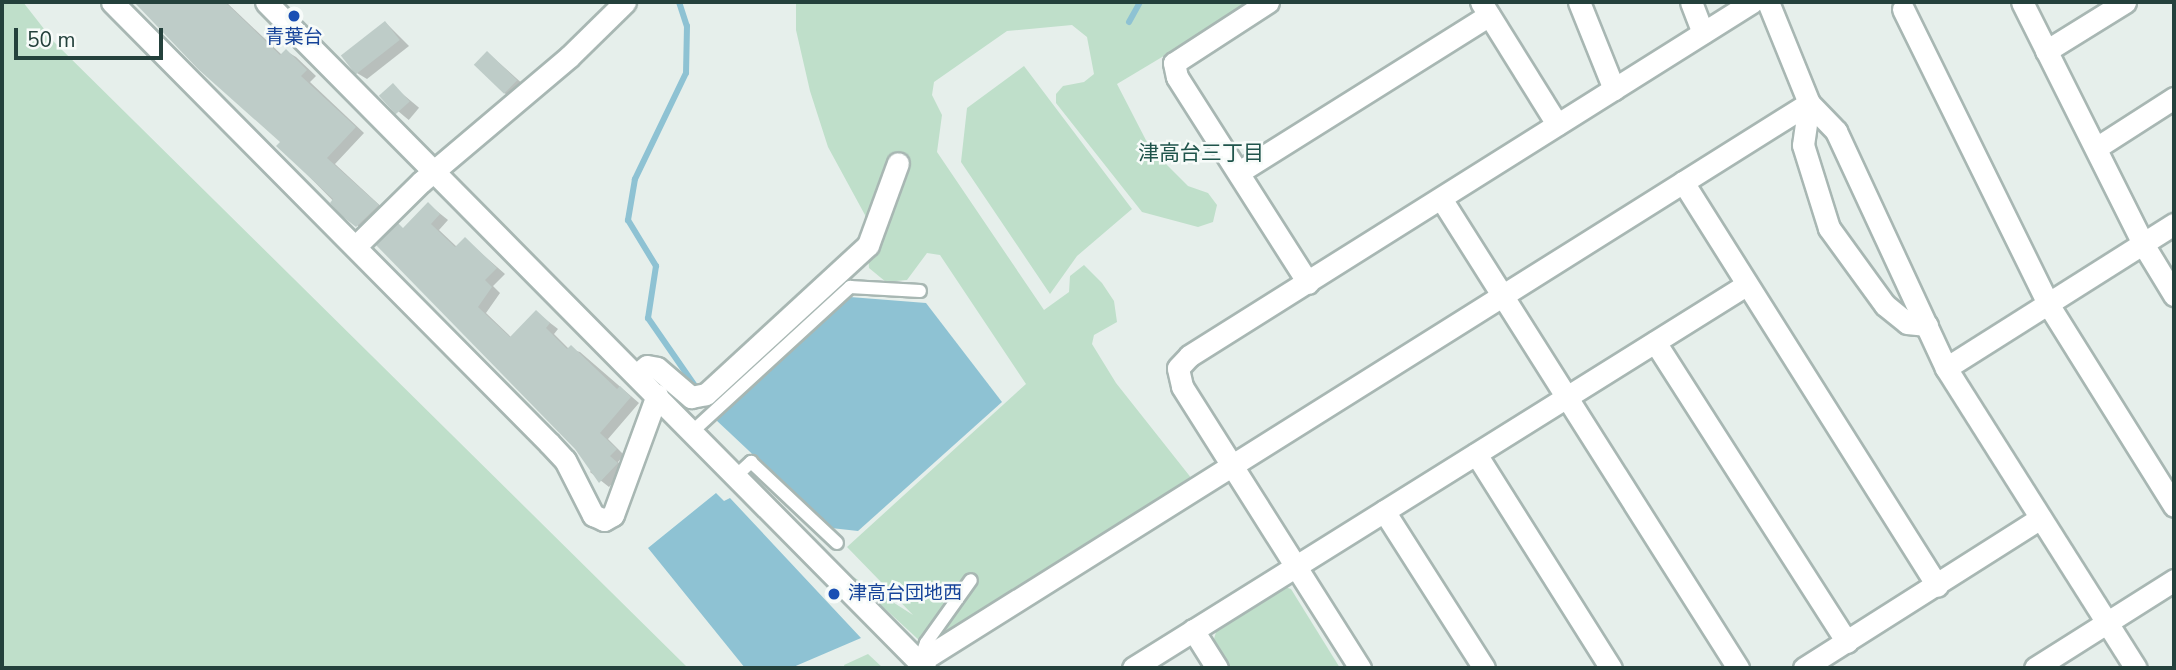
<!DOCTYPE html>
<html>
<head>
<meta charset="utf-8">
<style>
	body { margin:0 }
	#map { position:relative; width:2176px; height:670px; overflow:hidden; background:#e6efeb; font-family:"Nunito Sans","Noto Sans JP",sans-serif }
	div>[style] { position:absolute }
	.green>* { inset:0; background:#bfdfca }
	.water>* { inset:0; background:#8ec2d3 }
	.shadow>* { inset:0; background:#0003; transform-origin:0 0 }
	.stream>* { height:6px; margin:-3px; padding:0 3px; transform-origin:3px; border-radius:3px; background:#8ec2d3 }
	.building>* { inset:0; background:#beccc8; transform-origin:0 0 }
	.roads { filter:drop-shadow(2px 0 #a8b7b3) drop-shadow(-2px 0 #a8b7b3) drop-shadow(0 2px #a8b7b3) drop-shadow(0 -2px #a8b7b3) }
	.service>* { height:12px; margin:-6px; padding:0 6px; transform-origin:6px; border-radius:6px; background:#fff }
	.minor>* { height:21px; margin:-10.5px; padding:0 10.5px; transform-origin:10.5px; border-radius:10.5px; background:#fff }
	.tertiary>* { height:21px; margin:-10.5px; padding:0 10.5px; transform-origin:10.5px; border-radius:10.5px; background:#fff }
	.dots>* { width:19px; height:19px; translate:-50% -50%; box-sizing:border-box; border:4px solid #f7fbf9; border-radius:50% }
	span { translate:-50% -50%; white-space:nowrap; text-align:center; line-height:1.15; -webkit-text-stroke:5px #f7fbf9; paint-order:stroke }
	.transit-label { font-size:19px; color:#164399 }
	.left { translate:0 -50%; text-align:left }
	.neighbourhood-label { font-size:21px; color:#1f544b }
	.frame { position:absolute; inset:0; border:4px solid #24413c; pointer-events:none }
	.scale { position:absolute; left:14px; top:28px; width:149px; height:32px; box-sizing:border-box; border:4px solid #24413c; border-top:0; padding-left:9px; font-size:21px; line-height:24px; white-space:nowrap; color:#24413c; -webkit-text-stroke:5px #f7fbf9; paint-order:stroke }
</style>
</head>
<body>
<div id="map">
	<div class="green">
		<i style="clip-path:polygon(2px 2px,23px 2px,55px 43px,688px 668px,2px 668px)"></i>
		<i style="clip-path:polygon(796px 2px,1254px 2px,1117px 84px,1150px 148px,1188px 186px,1208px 193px,1217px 205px,1213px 222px,1198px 227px,1142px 212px,1056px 103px,1056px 94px,1063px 86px,1084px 82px,1094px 74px,1087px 37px,1072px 25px,1007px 31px,934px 82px,932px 95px,942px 115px,937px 152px,1044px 310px,1069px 292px,1070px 276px,1084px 265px,1102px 283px,1114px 301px,1117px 322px,1094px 335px,1092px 344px,1116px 383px,1192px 479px,936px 638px,920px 641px,844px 571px,913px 615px,847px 547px,1026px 384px,940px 255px,927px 253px,907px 280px,886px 282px,869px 268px,865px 215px,828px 147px,810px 91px,796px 30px)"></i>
		<i style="clip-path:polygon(1024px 66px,1132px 209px,1077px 256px,1050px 294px,961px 162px,967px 108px)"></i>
		<i style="clip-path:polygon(1285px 587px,1291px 589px,1340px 668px,1229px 668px,1213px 642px,1217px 629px)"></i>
		<i style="clip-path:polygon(868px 654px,883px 668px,845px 668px,844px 665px)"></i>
	</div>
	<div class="water">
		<i style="clip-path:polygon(850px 297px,926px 303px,1002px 402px,858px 531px,831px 528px,715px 419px)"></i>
		<i style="clip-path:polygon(716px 493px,724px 501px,730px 498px,861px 638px,791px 668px,745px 668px,648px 548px)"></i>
	</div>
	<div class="shadow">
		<i style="clip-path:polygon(137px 2px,226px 2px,282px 55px,286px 51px,296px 57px,316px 76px,310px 82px,364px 133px,335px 164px,387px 212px,367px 231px,358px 226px,279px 146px,282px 142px)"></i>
		<i style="clip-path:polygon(386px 23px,409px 46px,367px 79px,357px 73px)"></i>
		<i style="clip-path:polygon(488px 53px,525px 86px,513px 98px,504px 93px)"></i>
		<i style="left:393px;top:86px;width:34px;height:16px;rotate:40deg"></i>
		<i style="clip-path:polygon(428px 204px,448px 220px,439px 230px,457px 247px,465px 239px,505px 274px,493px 286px,500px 293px,486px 313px,512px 338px,536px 312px,558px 329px,554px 334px,569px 349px,580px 352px,639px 403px,608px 439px,624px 455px,618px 462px,625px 469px,609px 487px,590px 472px,594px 467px,405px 229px)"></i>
	</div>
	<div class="stream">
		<i style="left:679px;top:2px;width:25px;rotate:72deg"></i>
		<i style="left:687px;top:26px;width:47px;rotate:91.2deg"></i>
		<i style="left:686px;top:73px;width:118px;rotate:115.7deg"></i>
		<i style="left:635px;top:179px;width:42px;rotate:99.7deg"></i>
		<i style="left:628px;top:220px;width:54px;rotate:58.7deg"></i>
		<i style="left:656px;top:266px;width:53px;rotate:98.7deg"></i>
		<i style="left:648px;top:318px;width:83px;rotate:55.3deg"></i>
		<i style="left:1129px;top:22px;width:23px;rotate:-61deg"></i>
	</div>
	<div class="building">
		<i style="clip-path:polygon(134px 2px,225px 2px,280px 55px,286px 49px,307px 70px,301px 76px,356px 127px,327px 158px,379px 205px,356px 227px,342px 216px,330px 203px,333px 199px,276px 146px,280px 142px,198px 69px)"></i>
		<i style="left:385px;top:21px;width:24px;height:56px;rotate:52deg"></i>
		<i style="left:487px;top:51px;width:42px;height:19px;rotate:44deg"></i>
		<i style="left:393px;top:83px;width:25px;height:19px;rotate:48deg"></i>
		<i style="clip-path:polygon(428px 202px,440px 214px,431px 224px,455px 247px,465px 237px,497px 268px,485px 280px,492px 287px,478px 307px,510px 337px,536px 310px,550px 323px,546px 328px,567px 349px,571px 345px,617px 389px,620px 386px,631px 397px,600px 433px,617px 449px,610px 456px,618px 463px,599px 483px,575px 449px,376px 245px,398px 223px,403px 228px)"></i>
	</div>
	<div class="roads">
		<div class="service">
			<i style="left:694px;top:430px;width:212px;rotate:-42.5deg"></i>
			<i style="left:850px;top:287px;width:70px;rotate:3.3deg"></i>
			<i style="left:736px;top:476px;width:21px;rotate:-43deg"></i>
			<i style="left:751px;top:462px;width:118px;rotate:43.3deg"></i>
			<i style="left:919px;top:662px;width:20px;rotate:-70deg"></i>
			<i style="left:926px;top:643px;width:77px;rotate:-54.5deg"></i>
		</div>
		<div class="minor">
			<i style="left:112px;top:2px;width:621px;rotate:45.26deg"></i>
			<i style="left:549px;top:443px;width:23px;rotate:47deg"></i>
			<i style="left:565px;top:460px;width:62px;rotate:63deg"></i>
			<i style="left:593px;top:515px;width:12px;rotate:24deg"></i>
			<i style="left:604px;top:520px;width:10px;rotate:-29deg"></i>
			<i style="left:613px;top:515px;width:128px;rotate:-69.9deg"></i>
			<i style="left:1268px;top:2px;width:112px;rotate:147deg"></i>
			<i style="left:1174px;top:63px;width:14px;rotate:78deg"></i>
			<i style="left:1177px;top:77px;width:244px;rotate:57.5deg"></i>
			<i style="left:1481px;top:2px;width:144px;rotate:58.1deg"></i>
			<i style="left:1579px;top:2px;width:94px;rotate:68.1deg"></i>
			<i style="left:1691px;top:2px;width:33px;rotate:69deg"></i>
			<i style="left:1768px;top:2px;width:109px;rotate:67.9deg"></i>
			<i style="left:1809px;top:103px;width:39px;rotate:46deg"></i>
			<i style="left:1836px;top:131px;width:261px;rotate:65.1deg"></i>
			<i style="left:1946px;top:368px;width:355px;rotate:57.7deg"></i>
			<i style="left:2022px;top:2px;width:271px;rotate:63.4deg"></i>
			<i style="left:2143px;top:244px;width:60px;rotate:58.7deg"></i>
			<i style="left:1903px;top:9px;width:329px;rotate:63.8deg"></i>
			<i style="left:2048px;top:304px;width:238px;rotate:58deg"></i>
			<i style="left:2046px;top:51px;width:93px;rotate:-31.8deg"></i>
			<i style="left:1809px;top:103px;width:42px;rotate:98.1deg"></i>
			<i style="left:1803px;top:145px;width:87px;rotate:72.6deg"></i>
			<i style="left:1829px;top:228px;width:95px;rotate:54deg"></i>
			<i style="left:1885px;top:305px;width:28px;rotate:39deg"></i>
			<i style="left:1907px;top:323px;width:20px;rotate:6deg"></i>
			<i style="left:2096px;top:148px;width:93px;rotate:-32.7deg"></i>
			<i style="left:1239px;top:172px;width:295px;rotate:-32.1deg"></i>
			<i style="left:1683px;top:182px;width:477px;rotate:57.8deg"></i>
			<i style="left:1442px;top:200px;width:554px;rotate:57.69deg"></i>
			<i style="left:356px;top:246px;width:91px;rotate:-44.6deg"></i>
			<i style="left:421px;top:182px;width:195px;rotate:-40.2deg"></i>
			<i style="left:570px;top:56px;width:77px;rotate:-44.5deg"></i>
			<i style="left:1655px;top:342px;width:356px;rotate:57.4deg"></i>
			<i style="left:1946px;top:368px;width:270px;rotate:-32.3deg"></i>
			<i style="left:636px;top:375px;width:14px;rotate:-39deg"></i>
			<i style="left:647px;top:366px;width:10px;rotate:11deg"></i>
			<i style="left:657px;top:368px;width:45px;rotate:40.5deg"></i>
			<i style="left:691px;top:397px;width:15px;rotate:-11deg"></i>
			<i style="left:706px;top:394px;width:220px;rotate:-42.6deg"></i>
			<i style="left:868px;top:245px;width:87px;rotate:-69.9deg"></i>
			<i style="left:1476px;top:454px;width:253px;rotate:57.8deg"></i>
			<i style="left:1384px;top:511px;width:186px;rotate:57.5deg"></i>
			<i style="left:1193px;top:630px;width:45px;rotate:57.7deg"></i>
			<i style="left:919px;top:662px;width:1051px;rotate:-32.13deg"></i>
			<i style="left:1133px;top:668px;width:723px;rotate:-32deg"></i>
			<i style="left:1360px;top:668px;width:333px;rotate:-122.3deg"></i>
			<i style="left:1182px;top:386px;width:18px;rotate:-103deg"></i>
			<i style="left:1178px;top:368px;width:16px;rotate:-47deg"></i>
			<i style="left:1189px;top:356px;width:665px;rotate:-32.16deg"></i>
			<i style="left:1804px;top:668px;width:278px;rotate:-32.4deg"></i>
		</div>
		<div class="tertiary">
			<i style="left:266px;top:2px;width:937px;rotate:45.3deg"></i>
			<i style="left:2035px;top:668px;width:165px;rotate:-32.3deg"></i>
		</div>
	</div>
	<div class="dots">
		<i style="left:294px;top:16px;background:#1a4fb4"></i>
		<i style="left:834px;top:594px;background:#1a4fb4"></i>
	</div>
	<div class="transit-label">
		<span style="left:294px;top:38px">青葉台</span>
		<span class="left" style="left:848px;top:594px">津高台団地西</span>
	</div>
	<div class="neighbourhood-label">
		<span style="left:1201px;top:153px">津高台三丁目</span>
	</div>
	<div class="frame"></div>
	<div class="scale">50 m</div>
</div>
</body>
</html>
